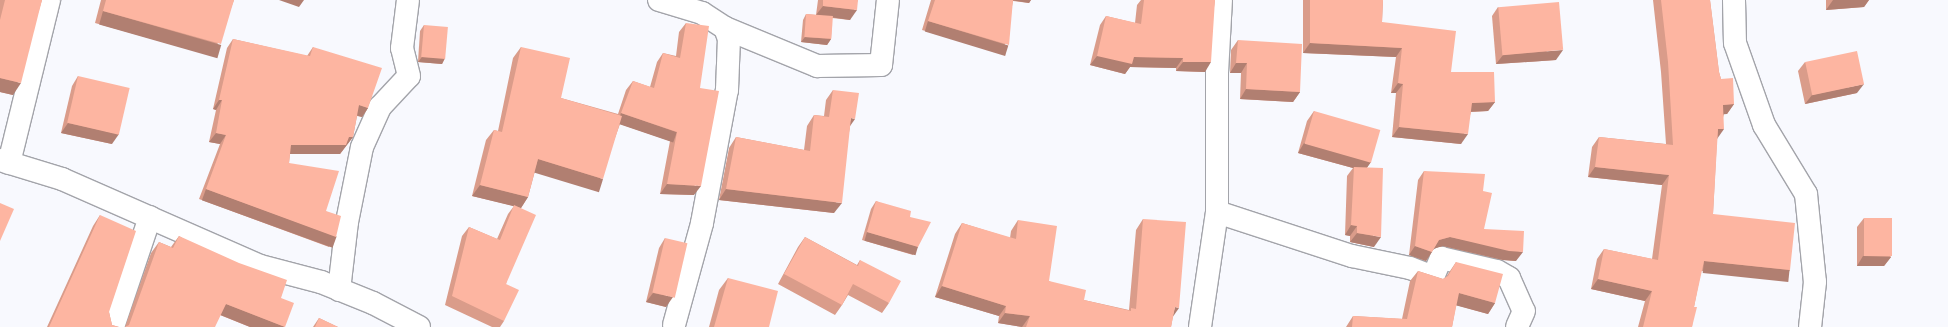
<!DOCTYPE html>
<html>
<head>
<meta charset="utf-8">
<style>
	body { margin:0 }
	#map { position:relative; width:1948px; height:327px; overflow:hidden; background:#f8f9fe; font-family:"Fira Sans",sans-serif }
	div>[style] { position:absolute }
	.roads { filter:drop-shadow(1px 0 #a3a4aa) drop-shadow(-1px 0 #a3a4aa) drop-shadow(0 1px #a3a4aa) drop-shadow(0 -1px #a3a4aa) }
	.minor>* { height:22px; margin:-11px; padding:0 11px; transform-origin:11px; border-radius:11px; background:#fff }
	.wall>* { inset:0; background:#da9c8a }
	.shaded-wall>* { inset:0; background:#b17f71; transform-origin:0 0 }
	.building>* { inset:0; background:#fdb5a1; transform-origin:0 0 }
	span { translate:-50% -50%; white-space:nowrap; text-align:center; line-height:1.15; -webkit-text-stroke:3px #fff; paint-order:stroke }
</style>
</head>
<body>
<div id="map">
	<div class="roads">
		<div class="minor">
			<i style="left:659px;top:0;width:45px;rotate:16.8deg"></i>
			<i style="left:702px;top:13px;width:27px;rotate:33deg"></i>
			<i style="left:725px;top:28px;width:100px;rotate:22.4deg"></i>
			<i style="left:817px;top:66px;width:64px;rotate:-0.9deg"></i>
			<i style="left:881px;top:65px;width:65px;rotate:-83.9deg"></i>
			<i style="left:1734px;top:0;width:43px;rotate:88.7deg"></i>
			<i style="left:1735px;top:43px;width:87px;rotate:70.5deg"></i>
			<i style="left:1764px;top:125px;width:81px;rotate:58.7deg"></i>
			<i style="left:1806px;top:194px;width:88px;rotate:84.2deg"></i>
			<i style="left:1815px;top:282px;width:45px;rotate:96.3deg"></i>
			<i style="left:0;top:160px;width:65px;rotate:17deg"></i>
			<i style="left:62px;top:179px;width:216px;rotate:23.7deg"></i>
			<i style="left:260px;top:266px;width:63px;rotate:14.7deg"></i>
			<i style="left:321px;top:282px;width:56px;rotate:22deg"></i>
			<i style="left:373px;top:303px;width:52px;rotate:27.6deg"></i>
			<i style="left:9px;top:163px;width:168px;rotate:-76.2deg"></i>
			<i style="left:1217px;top:212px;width:142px;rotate:18.1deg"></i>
			<i style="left:1352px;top:256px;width:59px;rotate:11.7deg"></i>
			<i style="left:1410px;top:268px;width:25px;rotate:21deg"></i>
			<i style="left:1433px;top:277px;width:21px;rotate:-67deg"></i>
			<i style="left:1441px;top:258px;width:57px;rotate:13.1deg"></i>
			<i style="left:1497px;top:271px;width:14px;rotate:30deg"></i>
			<i style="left:1509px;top:278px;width:36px;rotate:66deg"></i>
			<i style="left:1524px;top:311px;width:17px;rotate:114deg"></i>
			<i style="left:339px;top:290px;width:68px;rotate:-83.3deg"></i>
			<i style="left:347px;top:222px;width:76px;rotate:-78.7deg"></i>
			<i style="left:362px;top:147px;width:44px;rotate:-65.8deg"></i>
			<i style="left:380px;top:107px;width:42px;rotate:-46.9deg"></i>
			<i style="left:409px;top:76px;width:29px;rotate:-104deg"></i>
			<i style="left:402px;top:48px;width:48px;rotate:-82.9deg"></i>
			<i style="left:674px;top:325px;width:106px;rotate:-74.6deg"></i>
			<i style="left:702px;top:223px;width:135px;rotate:-79.4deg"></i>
			<i style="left:727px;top:90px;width:51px;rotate:-87.8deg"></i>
			<i style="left:729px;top:39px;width:12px;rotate:-110deg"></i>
			<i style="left:113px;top:327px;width:116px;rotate:-71.4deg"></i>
			<i style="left:1200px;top:327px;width:116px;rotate:-81.6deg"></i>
			<i style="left:1217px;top:212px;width:139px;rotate:-90deg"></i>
			<i style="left:1217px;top:73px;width:73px;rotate:-86.9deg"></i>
		</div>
	</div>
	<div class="wall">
		<i style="clip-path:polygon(0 0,42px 0,13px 95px,0 92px)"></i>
		<i style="clip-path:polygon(101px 0,234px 0,213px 56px,95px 23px)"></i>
		<i style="clip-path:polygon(818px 0,858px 0,850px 20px,832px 18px,831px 39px,827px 45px,801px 42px,803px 20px,806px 14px,816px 15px)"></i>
		<i style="clip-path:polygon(931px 0,1031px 0,1029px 3px,1013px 1px,1003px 54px,922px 30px)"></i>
		<i style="clip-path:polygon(1141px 0,1215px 0,1205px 72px,1176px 71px,1176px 68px,1130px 67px,1125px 74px,1090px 65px,1100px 25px,1106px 16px,1135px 23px,1137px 5px)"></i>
		<i style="clip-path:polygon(1303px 0,1383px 0,1382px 22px,1451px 72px,1495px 102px,1488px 111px,1471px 112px,1461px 144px,1392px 137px,1396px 93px,1391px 93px,1396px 57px,1303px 53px)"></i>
		<i style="clip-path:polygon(1653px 0,1710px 0,1719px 72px,1721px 79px,1734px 104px,1727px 114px,1724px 114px,1717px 139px,1713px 214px,1790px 270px,1783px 280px,1701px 271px,1694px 307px,1692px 327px,1638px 327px,1645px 301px,1591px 289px,1597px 259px,1604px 249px,1652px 259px,1662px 185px,1588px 177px,1592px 147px,1599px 137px,1666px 144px,1661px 72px)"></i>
		<i style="clip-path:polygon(1826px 0,1869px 0,1864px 7px,1826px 10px)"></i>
		<i style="clip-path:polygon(1498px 7px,1556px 60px,1496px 64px,1492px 16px)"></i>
		<i style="clip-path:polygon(686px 23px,700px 88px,694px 195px,660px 194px,670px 141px,620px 124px,596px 190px,535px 171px,528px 197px,521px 208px,506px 284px,504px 321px,500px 327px,492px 327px,445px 305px,462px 236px,469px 227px,497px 239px,508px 214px,514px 206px,472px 196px,486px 140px,494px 130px,498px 131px,513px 58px,521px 47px,561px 98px,618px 114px,626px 90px,633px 81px,650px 87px,657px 62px,663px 53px,676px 56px,679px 32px)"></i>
		<i style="clip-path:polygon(424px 25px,445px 58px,442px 64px,418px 62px,420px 31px)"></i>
		<i style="clip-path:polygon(233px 39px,307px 56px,313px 47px,368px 108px,362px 117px,357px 116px,353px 137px,340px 154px,290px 154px,289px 163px,326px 211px,336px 237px,329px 247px,199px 199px,220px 144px,209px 142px,216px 110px,213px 109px,227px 48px)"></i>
		<i style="clip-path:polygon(1238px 40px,1300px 92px,1293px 102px,1240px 99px,1241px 73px,1230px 73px,1231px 50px)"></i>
		<i style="clip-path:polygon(1805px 62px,1857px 93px,1805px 104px,1798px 71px)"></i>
		<i style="clip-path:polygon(78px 76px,112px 144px,61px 133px,72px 86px)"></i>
		<i style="clip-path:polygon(833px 90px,850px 127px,834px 213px,719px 200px,729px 148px,736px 137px,804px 150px,807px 126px,814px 115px,824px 116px,826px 100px)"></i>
		<i style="clip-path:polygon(1314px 111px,1371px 162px,1367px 167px,1374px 247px,1350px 242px,1350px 236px,1345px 235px,1347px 176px,1353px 168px,1298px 153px,1307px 121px)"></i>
		<i style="clip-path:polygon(1424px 171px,1483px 191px,1484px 229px,1516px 261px,1503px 260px,1443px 246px,1434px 248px,1426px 261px,1409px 255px,1418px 180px)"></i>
		<i style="clip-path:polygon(876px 201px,910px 217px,918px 247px,913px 255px,862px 240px,871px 209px)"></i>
		<i style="clip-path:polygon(100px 215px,109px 312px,112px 325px,119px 327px,47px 327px,93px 226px)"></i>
		<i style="clip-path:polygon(1864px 218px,1891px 257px,1884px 266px,1857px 266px,1857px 227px)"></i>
		<i style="clip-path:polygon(1143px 219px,1173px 316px,1171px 327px,1022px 327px,998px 323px,999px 316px,935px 297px,955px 234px,962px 223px,1010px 238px,1011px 231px,1018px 220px,1049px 281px,1084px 300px,1129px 310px,1136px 230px)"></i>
		<i style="clip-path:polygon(179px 236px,281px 298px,284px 327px,250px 327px,220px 315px,125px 327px,151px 253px,159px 242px,171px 247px)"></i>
		<i style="clip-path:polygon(805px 237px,857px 265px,860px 260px,889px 303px,882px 313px,848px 295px,842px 305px,835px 315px,778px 284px,798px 247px)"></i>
		<i style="clip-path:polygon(665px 238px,666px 307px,646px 302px,659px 248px)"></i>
		<i style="clip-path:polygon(1456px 262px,1495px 303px,1488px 314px,1456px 305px,1452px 327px,1346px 327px,1353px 316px,1402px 319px,1410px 281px,1418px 271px,1443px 279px,1446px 277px)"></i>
		<i style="clip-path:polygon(728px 278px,769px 327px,709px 327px,719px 290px)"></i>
		<i style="clip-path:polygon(319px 318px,338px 327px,313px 327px)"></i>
	</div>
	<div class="shaded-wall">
		<i style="clip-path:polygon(279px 0,304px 0,299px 7px)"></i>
		<i style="clip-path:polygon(1010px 0,1031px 0,1029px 3px)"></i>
		<i style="clip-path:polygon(1833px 0,1869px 0,1864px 7px,1826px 10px)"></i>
		<i style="clip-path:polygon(823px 6px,857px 10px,850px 20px,816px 15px)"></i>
		<i style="left:103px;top:11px;width:123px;height:14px;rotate:16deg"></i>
		<i style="left:928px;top:21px;width:84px;height:11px;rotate:17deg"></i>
		<i style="clip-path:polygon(805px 37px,831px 39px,827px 45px,801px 42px)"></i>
		<i style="clip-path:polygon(1310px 43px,1402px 48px,1396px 57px,1303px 53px)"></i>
		<i style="clip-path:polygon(1563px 50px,1556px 60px,1496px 64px,1503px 55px)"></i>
		<i style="clip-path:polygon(1097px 56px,1134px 57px,1183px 58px,1176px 68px,1130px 67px,1125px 74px,1090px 65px)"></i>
		<i style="clip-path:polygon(422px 57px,445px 58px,442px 64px,418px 62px)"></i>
		<i style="clip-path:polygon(1183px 62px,1211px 62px,1205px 72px,1176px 71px)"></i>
		<i style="clip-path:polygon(1236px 63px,1247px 63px,1241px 73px,1230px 73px)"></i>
		<i style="clip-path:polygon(0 78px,21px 83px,13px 95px,0 92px)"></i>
		<i style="clip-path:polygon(1398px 83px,1403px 84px,1396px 93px,1391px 93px)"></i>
		<i style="clip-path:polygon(1864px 84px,1857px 93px,1805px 104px,1812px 95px)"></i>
		<i style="clip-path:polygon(1246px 89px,1300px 92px,1293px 102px,1240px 99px)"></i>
		<i style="clip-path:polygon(219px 100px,222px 100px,216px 110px,213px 109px)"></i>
		<i style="clip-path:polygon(1495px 102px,1488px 111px,1465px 112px,1472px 103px)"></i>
		<i style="clip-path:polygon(1734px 104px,1727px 114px,1716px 115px,1723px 105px)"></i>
		<i style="clip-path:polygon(359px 105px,368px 108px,362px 117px,352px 114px)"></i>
		<i style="left:621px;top:113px;width:59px;height:11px;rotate:19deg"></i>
		<i style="clip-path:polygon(851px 118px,855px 119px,848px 129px)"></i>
		<i style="clip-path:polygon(68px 123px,119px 134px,112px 144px,61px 133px)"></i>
		<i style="clip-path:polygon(1399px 127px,1468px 134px,1461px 144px,1392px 137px)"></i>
		<i style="clip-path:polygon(1718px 129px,1724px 129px,1717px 139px)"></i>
		<i style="clip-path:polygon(216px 133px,226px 135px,220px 144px,209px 142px)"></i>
		<i style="clip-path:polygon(349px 137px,353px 137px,340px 154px,284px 154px,291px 145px)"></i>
		<i style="clip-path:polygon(1304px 143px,1371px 162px,1364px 172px,1354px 167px,1353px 168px,1298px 153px)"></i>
		<i style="left:538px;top:159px;width:68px;height:14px;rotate:17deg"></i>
		<i style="clip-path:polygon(1595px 167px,1669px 175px,1662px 185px,1588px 177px)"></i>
		<i style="clip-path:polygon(667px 184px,701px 186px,694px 195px,660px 194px)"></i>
		<i style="clip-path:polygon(480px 185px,528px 197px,521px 208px,472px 196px)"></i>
		<i style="left:206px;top:189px;width:139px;height:12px;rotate:20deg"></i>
		<i style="clip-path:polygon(726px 189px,842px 203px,834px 213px,719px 200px)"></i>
		<i style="clip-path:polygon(1351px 225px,1357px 226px,1350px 236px,1345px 235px)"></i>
		<i style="left:867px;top:232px;width:53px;height:9px;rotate:16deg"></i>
		<i style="clip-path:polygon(1357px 233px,1381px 237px,1374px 247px,1350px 242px)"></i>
		<i style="clip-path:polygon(1450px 237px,1523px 252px,1516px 261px,1503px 260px,1443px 246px,1433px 249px,1439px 240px)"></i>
		<i style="clip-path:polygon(1415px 246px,1432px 252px,1426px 261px,1409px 255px)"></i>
		<i style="clip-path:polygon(1863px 256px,1891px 257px,1884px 266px,1857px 266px)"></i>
		<i style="left:1704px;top:261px;width:86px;height:12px;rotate:6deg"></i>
		<i style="clip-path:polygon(1598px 279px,1652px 291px,1645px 301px,1591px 289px)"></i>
		<i style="clip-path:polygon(942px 286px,1006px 306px,999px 316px,935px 297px)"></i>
		<i style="clip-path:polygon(653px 293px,673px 297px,666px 307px,646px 302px)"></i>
		<i style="clip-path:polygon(1459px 293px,1495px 303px,1488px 314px,1451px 304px)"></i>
		<i style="clip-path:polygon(226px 304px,285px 327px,250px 327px,218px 314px)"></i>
		<i style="clip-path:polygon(1175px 307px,1179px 308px,1172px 318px)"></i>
		<i style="clip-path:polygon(1005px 313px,1030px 316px,1022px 327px,998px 323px)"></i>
	</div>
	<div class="building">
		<i style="clip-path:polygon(5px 0,42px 0,21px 83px,0 78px,0 20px)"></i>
		<i style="clip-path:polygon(106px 0,234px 0,221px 44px,103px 11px)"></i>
		<i style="clip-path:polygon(823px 0,858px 0,857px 10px,823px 6px)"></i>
		<i style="clip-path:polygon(935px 0,1013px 0,1009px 45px,928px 21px)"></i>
		<i style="clip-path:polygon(1144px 0,1215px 0,1211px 62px,1183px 62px,1183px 58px,1134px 57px,1132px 64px,1097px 56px,1106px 16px,1141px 24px)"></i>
		<i style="clip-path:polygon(1310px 0,1383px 0,1382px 22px,1456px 31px,1451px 72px,1494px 72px,1495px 102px,1472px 103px,1468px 134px,1399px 127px,1403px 84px,1398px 83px,1402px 48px,1310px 43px)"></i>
		<i style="clip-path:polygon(1661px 0,1710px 0,1719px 72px,1721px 79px,1733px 78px,1734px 104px,1723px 105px,1724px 129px,1718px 129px,1713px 214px,1795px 223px,1790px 270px,1704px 261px,1694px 307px,1697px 307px,1692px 327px,1643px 327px,1652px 291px,1598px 279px,1604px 249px,1658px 260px,1669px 175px,1595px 167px,1599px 137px,1673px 145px,1668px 62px)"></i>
		<i style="left:1559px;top:2px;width:48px;height:61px;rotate:85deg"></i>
		<i style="left:806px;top:14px;width:27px;height:23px;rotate:4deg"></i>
		<i style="clip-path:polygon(686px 23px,709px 26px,700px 88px,719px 91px,701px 186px,667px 184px,677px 132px,621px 113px,633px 81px,654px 88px,663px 53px,680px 58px)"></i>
		<i style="left:424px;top:25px;width:24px;height:32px;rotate:5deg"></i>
		<i style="clip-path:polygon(233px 39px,310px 56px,313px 47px,382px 68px,368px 108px,359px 105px,353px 137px,349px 137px,346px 145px,291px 145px,289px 163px,339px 171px,326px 211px,341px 216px,336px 237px,206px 189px,226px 135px,216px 133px,222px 100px,219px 100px)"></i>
		<i style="clip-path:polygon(1238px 40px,1302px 44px,1300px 92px,1246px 89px,1247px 63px,1236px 63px)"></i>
		<i style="clip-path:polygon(521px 47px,570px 58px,561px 98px,622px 116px,603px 179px,538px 159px,528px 197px,480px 185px,494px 130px,502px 132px)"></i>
		<i style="left:1857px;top:51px;width:34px;height:53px;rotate:78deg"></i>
		<i style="left:78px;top:76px;width:53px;height:48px;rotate:13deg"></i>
		<i style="clip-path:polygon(833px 90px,859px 93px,855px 119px,851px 118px,842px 203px,726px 189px,736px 137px,810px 151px,814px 115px,829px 117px)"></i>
		<i style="left:1314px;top:111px;width:69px;height:34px;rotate:16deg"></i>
		<i style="clip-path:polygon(1354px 167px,1383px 168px,1381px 237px,1357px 233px,1357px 226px,1351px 225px)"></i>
		<i style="clip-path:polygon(1424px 171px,1485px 174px,1483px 191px,1492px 193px,1484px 229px,1524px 231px,1523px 252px,1509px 251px,1450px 237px,1439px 240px,1432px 252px,1415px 246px)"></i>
		<i style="clip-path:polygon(876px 201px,911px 211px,910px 217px,931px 222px,918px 247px,867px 232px)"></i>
		<i style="clip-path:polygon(0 203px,14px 209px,0 241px)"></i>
		<i style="clip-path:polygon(514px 205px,536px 215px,506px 284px,519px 290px,504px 321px,452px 296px,469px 227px,500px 240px)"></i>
		<i style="clip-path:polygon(100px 215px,136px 231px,109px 312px,112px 325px,119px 327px,49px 327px)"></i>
		<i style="left:1864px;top:218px;width:28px;height:38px"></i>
		<i style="clip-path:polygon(1143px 219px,1186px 222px,1179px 308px,1175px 307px,1171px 327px,1026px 327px,1030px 316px,1005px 313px,1006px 306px,942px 286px,962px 223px,1016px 239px,1018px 220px,1057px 226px,1049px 281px,1086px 290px,1084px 300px,1131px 311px,1131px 308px,1136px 309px)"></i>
		<i style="clip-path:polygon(179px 236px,239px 263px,287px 280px,281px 298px,294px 303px,285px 327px,226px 304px,215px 327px,125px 327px,129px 325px,159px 242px,173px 248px)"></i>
		<i style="clip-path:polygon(805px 237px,858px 266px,860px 260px,901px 281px,889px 303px,853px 284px,842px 305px,784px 274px)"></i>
		<i style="left:665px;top:238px;width:23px;height:56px;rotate:13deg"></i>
		<i style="clip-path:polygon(1456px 262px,1503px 274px,1495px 303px,1459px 293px,1452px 327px,1352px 327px,1353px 316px,1407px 319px,1418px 271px,1443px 279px,1448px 276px)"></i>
		<i style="clip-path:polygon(728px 278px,778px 291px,769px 327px,714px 327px)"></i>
		<i style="clip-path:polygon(319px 318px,338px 327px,315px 327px)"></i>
	</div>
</div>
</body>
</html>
